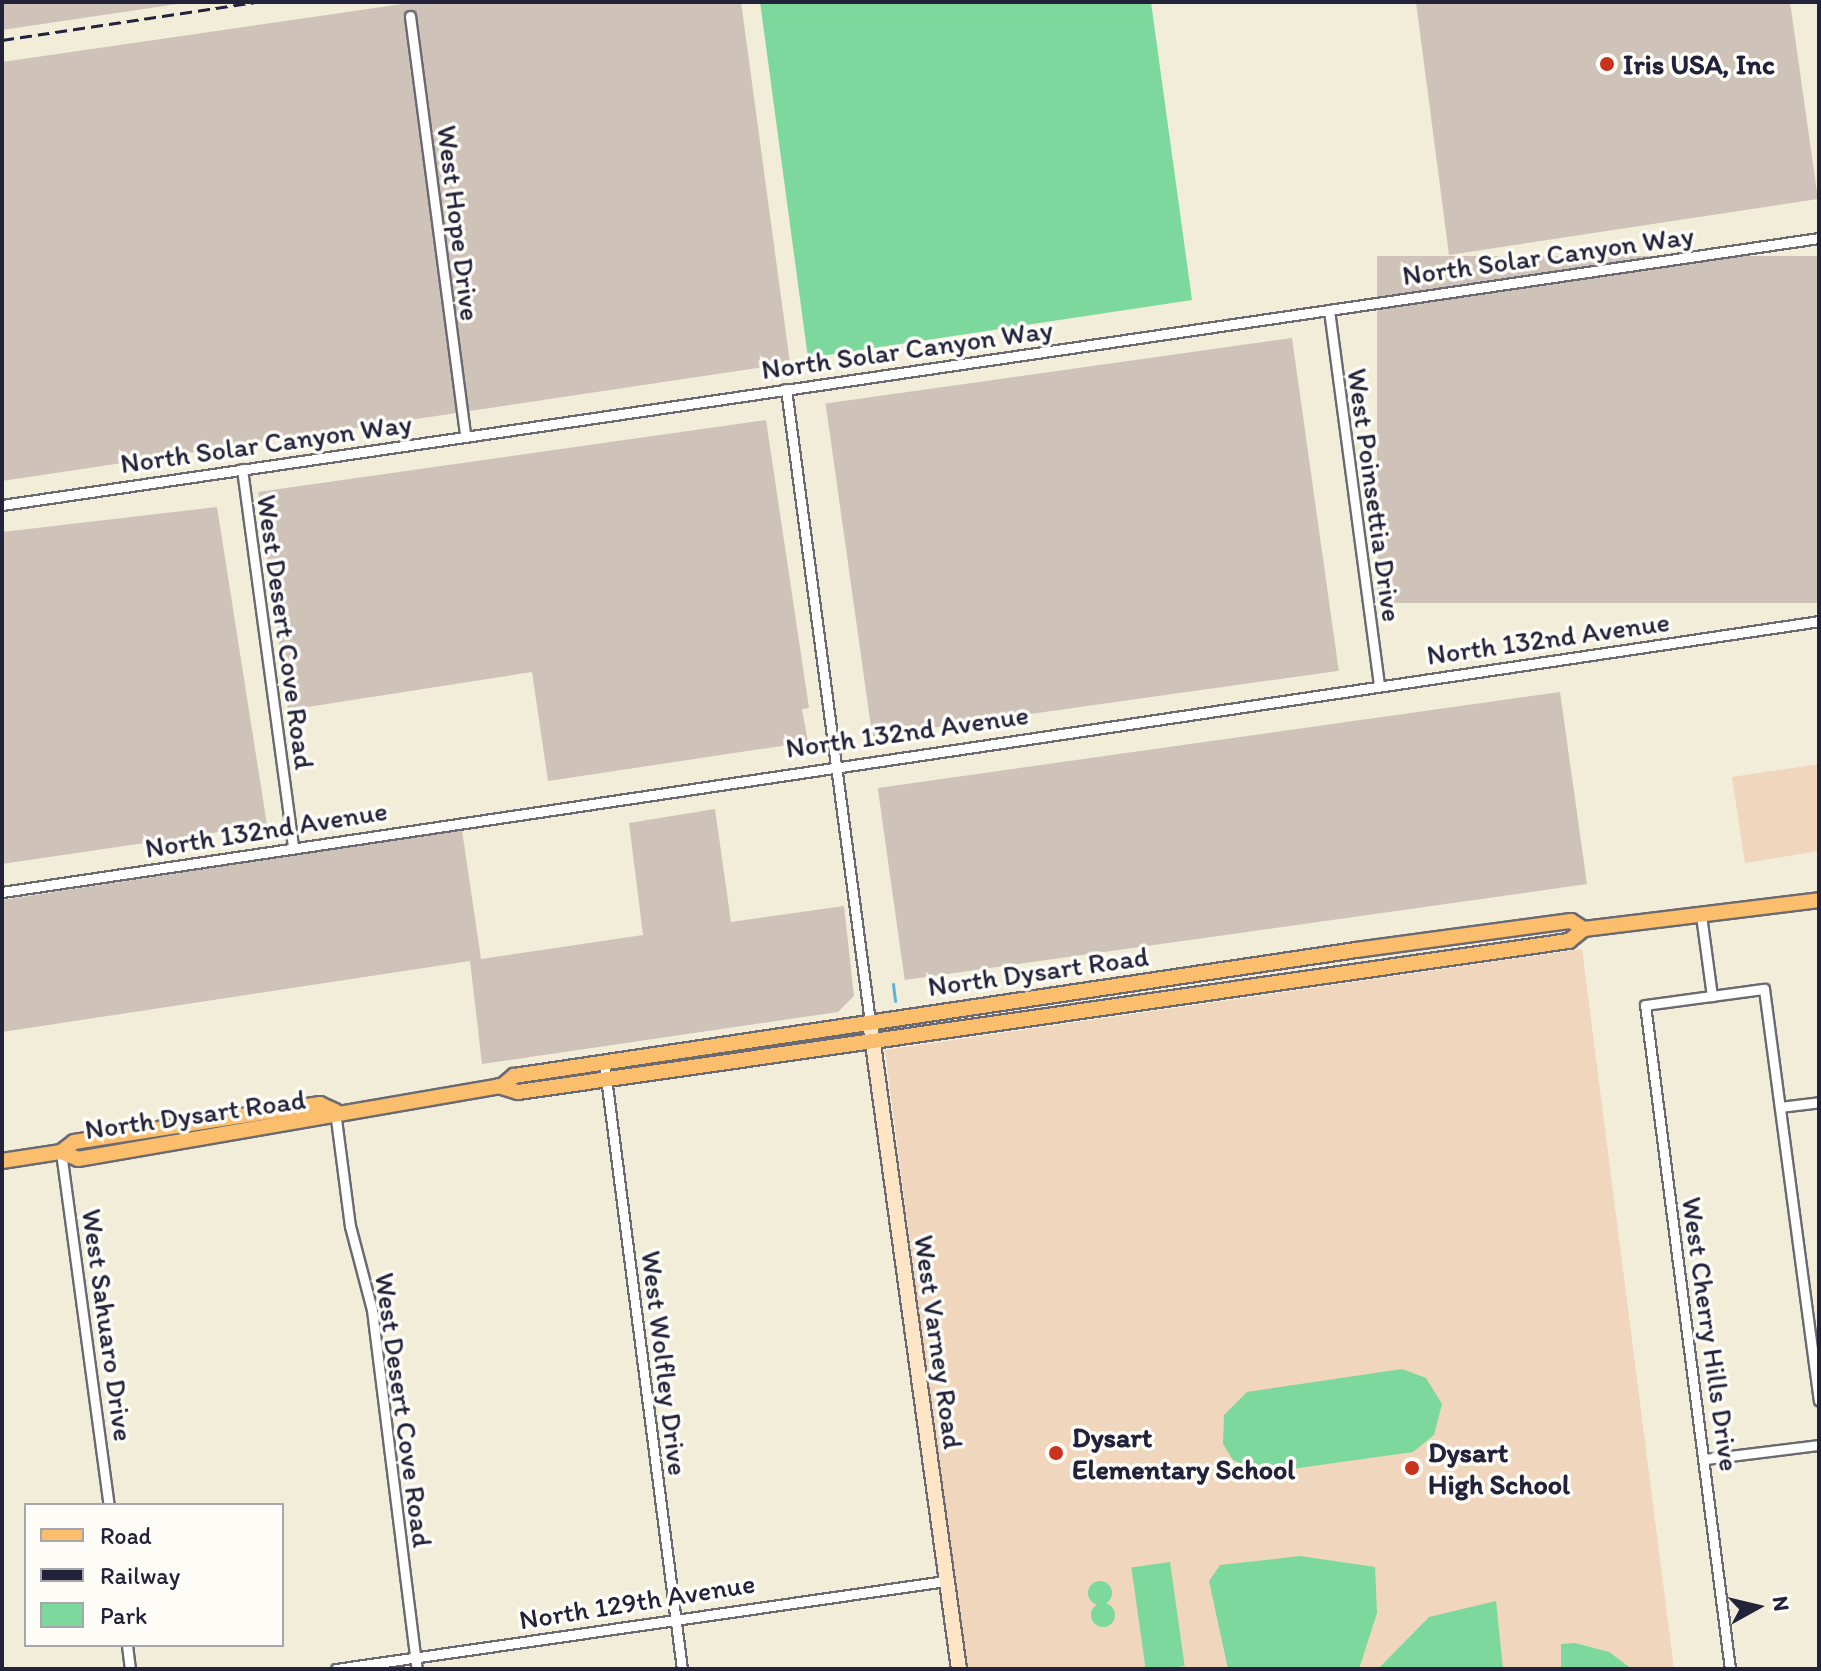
<!DOCTYPE html>
<html>
<head>
<meta charset="utf-8">
<style>
	body { margin:0 }
	#map { position:relative; width:1821px; height:1671px; overflow:hidden; background:#f2edd8; font-family:Itim,sans-serif }
	div>[style] { position:absolute }
	.built>* { inset:0; background:#f0d6bc }
	.industrial>* { inset:0; background:#cec2b9; transform-origin:0 0 }
	.green>* { inset:0; background:#7dd89e; transform-origin:0 0 }
	.round { border-radius:50% }
	.stream>* { height:3px; margin:-1.5px; padding:0 1.5px; transform-origin:1.5px; border-radius:1.5px; background:#5ab4d7 }
	.roads { filter:drop-shadow(2px 0 #6b6972) drop-shadow(-2px 0 #6b6972) drop-shadow(0 2px #6b6972) drop-shadow(0 -2px #6b6972) }
	.street>* { height:9px; margin:-4.5px; padding:0 4.5px; transform-origin:4.5px; border-radius:4.5px; background:#fff }
	.secondary>* { height:14px; margin:-7px; padding:0 7px; transform-origin:7px; border-radius:7px; background:#fde5c5 }
	.primary>* { height:14px; margin:-7px; padding:0 7px; transform-origin:7px; border-radius:7px; background:#fabe6d }
	.rail>* { height:3px; margin-top:-1.5px; transform-origin:0; background:repeating-linear-gradient(90deg,#22223b 0 12px,transparent 0 18px) }
	.dots>* { width:22px; height:22px; translate:-50% -50%; box-sizing:border-box; border:4px solid #fdfcf7; border-radius:50% }
	span { translate:-50% -50%; white-space:nowrap; text-align:center; line-height:1.15; -webkit-text-stroke:7px #fdfcf7; paint-order:stroke }
	.poi-label { font-size:28px; color:#22223b; font-weight:700 }
	.left { translate:0 -50%; text-align:left }
	.street-label { font-size:28px; color:#22223b }
	.frame { position:absolute; inset:0; border:4px solid #22223b; pointer-events:none }
	.legend { position:absolute; left:24px; top:1503px; width:260px; height:144px; box-sizing:border-box; background:#fdfcf7; border:2px solid #a5a5ac; margin:0; padding:10px 14px; list-style:none; font-size:24px; color:#22223b }
	.legend li { display:flex; align-items:center; gap:16px; height:40px }
	.legend b { width:40px; border:2px solid #a5a5ac }
	.north { position:absolute; left:1717px; top:1567px; width:80px; height:80px; -webkit-text-stroke:6px #fdfcf7; paint-order:stroke; rotate:82deg; font-size:22px; font-weight:700; line-height:32px; text-align:center; color:#22223b }
	.north::after { content:''; display:block; margin:auto; width:28px; height:36px; background:#22223b; clip-path:polygon(50% 0,100% 100%,50% 72%,0 100%) }
</style>
</head>
<body>
<div id="map">
	<div class="built">
		<i style="clip-path:polygon(1819px 764px,1819px 851px,1745px 863px,1732px 777px)"></i>
		<i style="clip-path:polygon(1582px 949px,1674px 1669px,965px 1669px,885px 1050px)"></i>
	</div>
	<div class="industrial">
		<i style="clip-path:polygon(2px 2px,191px 2px,2px 30px)"></i>
		<i style="clip-path:polygon(416px 2px,741px 2px,790px 363px,2px 481px,2px 62px)"></i>
		<i style="clip-path:polygon(1416px 2px,1790px 2px,1818px 199px,1449px 255px)"></i>
		<i style="left:1819px;top:256px;width:347px;height:442px;rotate:90deg"></i>
		<i style="left:1292px;top:338px;width:336px;height:471px;rotate:82deg"></i>
		<i style="clip-path:polygon(766px 420px,809px 708px,802px 709px,808px 742px,548px 781px,532px 672px,288px 710px,258px 492px)"></i>
		<i style="clip-path:polygon(217px 507px,267px 825px,2px 864px,2px 532px)"></i>
		<i style="left:1560px;top:692px;width:194px;height:689px;rotate:82deg"></i>
		<i style="clip-path:polygon(715px 809px,731px 922px,844px 906px,854px 996px,838px 1012px,482px 1064px,470px 961px,2px 1032px,2px 900px,462px 830px,481px 959px,643px 935px,629px 823px)"></i>
	</div>
	<div class="green">
		<i style="clip-path:polygon(760px 2px,1151px 2px,1192px 300px,808px 358px)"></i>
		<i style="clip-path:polygon(1402px 1369px,1426px 1378px,1442px 1404px,1434px 1435px,1413px 1452px,1263px 1473px,1233px 1460px,1223px 1444px,1224px 1415px,1247px 1392px)"></i>
		<i style="clip-path:polygon(1300px 1556px,1375px 1567px,1377px 1613px,1359px 1669px,1228px 1669px,1209px 1581px,1220px 1565px)"></i>
		<i style="left:1170px;top:1562px;width:105px;height:39px;rotate:82deg"></i>
		<i class="round" style="left:1088px;top:1581px;width:24px;height:24px"></i>
		<i style="clip-path:polygon(1496px 1601px,1503px 1669px,1378px 1669px,1429px 1617px)"></i>
		<i class="round" style="left:1091px;top:1603px;width:24px;height:24px"></i>
		<i style="clip-path:polygon(1575px 1643px,1609px 1652px,1632px 1669px,1561px 1669px,1561px 1644px)"></i>
	</div>
	<div class="stream">
		<i style="left:893px;top:984px;width:17px;rotate:83deg"></i>
	</div>
	<div class="roads">
		<div class="street">
			<i style="left:410px;top:16px;width:424px;rotate:82.5deg"></i>
			<i style="left:1329px;top:310px;width:378px;rotate:82.4deg"></i>
			<i style="left:786px;top:389px;width:639px;rotate:82.44deg"></i>
			<i style="left:242px;top:469px;width:381px;rotate:82.3deg"></i>
			<i style="left:2px;top:505px;width:1837px;rotate:-8.36deg"></i>
			<i style="left:2px;top:892px;width:1837px;rotate:-8.48deg"></i>
			<i style="left:1701px;top:915px;width:82px;rotate:82.3deg"></i>
			<i style="left:604px;top:1062px;width:612px;rotate:82.68deg"></i>
			<i style="left:1780px;top:1107px;width:39px;rotate:-7deg"></i>
			<i style="left:335px;top:1111px;width:116px;rotate:82.6deg"></i>
			<i style="left:350px;top:1226px;width:87px;rotate:75.3deg"></i>
			<i style="left:372px;top:1310px;width:362px;rotate:82.9deg"></i>
			<i style="left:61px;top:1152px;width:356px;rotate:82.3deg"></i>
			<i style="left:1706px;top:1459px;width:114px;rotate:-7.1deg"></i>
			<i style="left:127px;top:1645px;width:24px;rotate:83deg"></i>
			<i style="left:336px;top:1669px;width:615px;rotate:-8.22deg"></i>
			<i style="left:1730px;top:1669px;width:669px;rotate:-97.29deg"></i>
			<i style="left:1645px;top:1005px;width:120px;rotate:-7.7deg"></i>
			<i style="left:1764px;top:989px;width:415px;rotate:82.4deg"></i>
		</div>
		<div class="secondary">
			<i style="left:870px;top:1022px;width:653px;rotate:82.17deg"></i>
		</div>
		<div class="primary">
			<i style="left:502px;top:1086px;width:16px;rotate:-40deg"></i>
			<i style="left:514px;top:1076px;width:851px;rotate:-8.51deg"></i>
			<i style="left:1356px;top:950px;width:217px;rotate:-7.7deg"></i>
			<i style="left:1571px;top:921px;width:15px;rotate:32deg"></i>
			<i style="left:61px;top:1152px;width:18px;rotate:22deg"></i>
			<i style="left:78px;top:1159px;width:427px;rotate:-9.8deg"></i>
			<i style="left:499px;top:1086px;width:20px;rotate:18deg"></i>
			<i style="left:518px;top:1092px;width:1062px;rotate:-8.18deg"></i>
			<i style="left:1569px;top:941px;width:19px;rotate:-39deg"></i>
			<i style="left:1584px;top:929px;width:237px;rotate:-7deg"></i>
			<i style="left:2px;top:1161px;width:60px;rotate:-8.7deg"></i>
			<i style="left:61px;top:1152px;width:16px;rotate:-38deg"></i>
			<i style="left:74px;top:1142px;width:249px;rotate:-8.8deg"></i>
			<i style="left:320px;top:1104px;width:17px;rotate:25deg"></i>
		</div>
	</div>
	<div class="rail">
		<i style="left:2px;top:40px;width:258px;rotate:-8.5deg"></i>
	</div>
	<div class="dots">
		<i style="left:1607px;top:64px;background:#c8321e"></i>
		<i style="left:1056px;top:1453px;background:#c8321e"></i>
		<i style="left:1412px;top:1468px;background:#c8321e"></i>
	</div>
	<div class="poi-label">
		<span class="left" style="left:1623px;top:64px">Iris USA, Inc</span>
		<span class="left" style="left:1072px;top:1453px">Dysart<br>Elementary School</span>
		<span class="left" style="left:1428px;top:1468px">Dysart<br>High School</span>
	</div>
	<div class="street-label">
		<span style="left:459px;top:223px;rotate:83deg">West Hope Drive</span>
		<span style="left:1548px;top:255px;rotate:-8deg">North Solar Canyon Way</span>
		<span style="left:907px;top:349px;rotate:-8deg">North Solar Canyon Way</span>
		<span style="left:266px;top:443px;rotate:-8deg">North Solar Canyon Way</span>
		<span style="left:1375px;top:495px;rotate:82deg">West Poinsettia Drive</span>
		<span style="left:286px;top:632px;rotate:82deg">West Desert Cove Road</span>
		<span style="left:1548px;top:638px;rotate:-8deg">North 132nd Avenue</span>
		<span style="left:907px;top:731px;rotate:-8deg">North 132nd Avenue</span>
		<span style="left:266px;top:829px;rotate:-9deg">North 132nd Avenue</span>
		<span style="left:1038px;top:971px;rotate:-8deg">North Dysart Road</span>
		<span style="left:195px;top:1114px;rotate:-8deg">North Dysart Road</span>
		<span style="left:108px;top:1325px;rotate:82deg">West Sahuaro Drive</span>
		<span style="left:1711px;top:1334px;rotate:82deg">West Cherry Hills Drive</span>
		<span style="left:939px;top:1342px;rotate:82deg">West Varney Road</span>
		<span style="left:665px;top:1363px;rotate:83deg">West Wolfley Drive</span>
		<span style="left:404px;top:1410px;rotate:82deg">West Desert Cove Road</span>
		<span style="left:637px;top:1601px;rotate:-9deg">North 129th Avenue</span>
	</div>
	<div class="frame"></div>
	<ul class="legend">
	<li><b style="height:10px;background:#fabe6d"></b>Road</li>
	<li><b style="height:10px;background:#22223b"></b>Railway</li>
	<li><b style="height:22px;background:#7dd89e"></b>Park</li>
	</ul>
	<div class="north">N</div>
</div>
</body>
</html>
